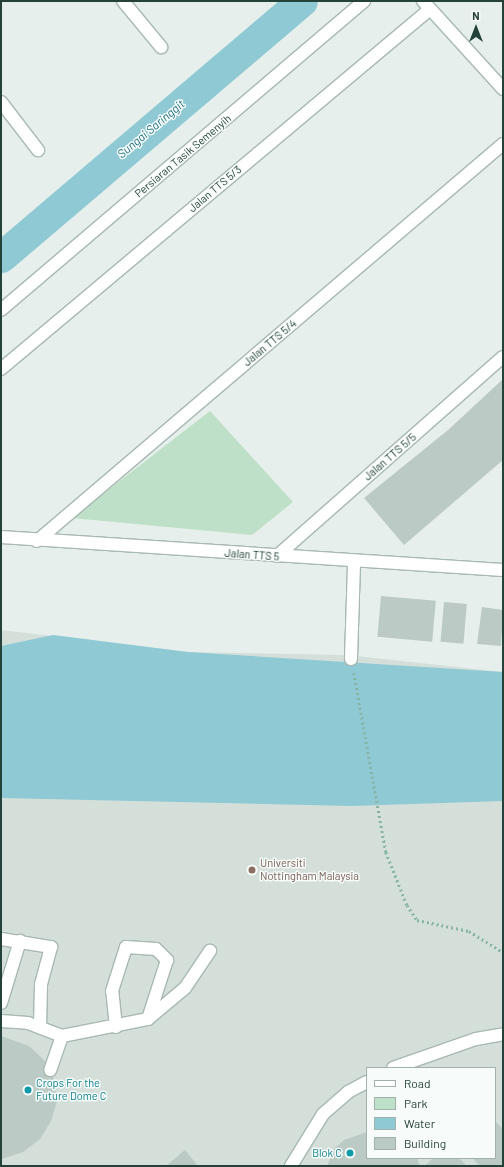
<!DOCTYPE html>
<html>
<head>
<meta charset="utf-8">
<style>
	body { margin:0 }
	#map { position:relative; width:504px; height:1167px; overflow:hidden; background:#e6efeb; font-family:Barlow,sans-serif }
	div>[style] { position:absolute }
	.built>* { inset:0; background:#d4dfda }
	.green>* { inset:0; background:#bfe0c8 }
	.water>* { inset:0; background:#8ec9d4 }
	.river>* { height:31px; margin:-15.5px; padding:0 15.5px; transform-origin:15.5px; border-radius:15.5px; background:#8ec9d4 }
	.building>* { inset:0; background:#bbcac4; transform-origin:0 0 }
	.path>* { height:2.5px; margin-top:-1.25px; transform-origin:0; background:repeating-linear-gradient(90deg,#86b3a5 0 2px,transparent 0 5px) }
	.roads { filter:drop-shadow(1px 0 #a8b8b2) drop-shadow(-1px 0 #a8b8b2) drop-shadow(0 1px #a8b8b2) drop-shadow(0 -1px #a8b8b2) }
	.minor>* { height:12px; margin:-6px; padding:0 6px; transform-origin:6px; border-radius:6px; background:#fff }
	.dots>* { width:11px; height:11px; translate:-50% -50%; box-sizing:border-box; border:2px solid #f7fbf9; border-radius:50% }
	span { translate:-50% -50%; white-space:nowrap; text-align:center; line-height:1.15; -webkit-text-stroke:3px #f7fbf9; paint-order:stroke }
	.street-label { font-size:11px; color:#24423a }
	.education-label { font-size:11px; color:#785e54 }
	.left { translate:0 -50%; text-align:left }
	.culture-label { font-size:11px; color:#0d838f }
	.right { translate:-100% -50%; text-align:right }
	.water-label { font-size:12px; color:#1c6f80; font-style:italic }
	.frame { position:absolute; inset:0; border:2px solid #24423a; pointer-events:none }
	.legend { position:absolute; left:366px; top:1067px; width:130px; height:92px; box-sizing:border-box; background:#f7fbf9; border:1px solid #a3b1ad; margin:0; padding:5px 7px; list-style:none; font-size:12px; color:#24423a }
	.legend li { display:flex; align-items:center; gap:8px; height:20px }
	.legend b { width:20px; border:1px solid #a3b1ad }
	.north { position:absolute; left:456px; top:8px; width:40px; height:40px; -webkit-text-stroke:3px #f7fbf9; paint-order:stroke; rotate:0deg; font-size:11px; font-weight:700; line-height:16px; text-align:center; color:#24423a }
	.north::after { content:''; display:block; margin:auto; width:14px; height:18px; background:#24423a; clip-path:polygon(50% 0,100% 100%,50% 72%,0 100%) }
</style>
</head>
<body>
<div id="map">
	<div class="built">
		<i style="clip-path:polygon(evenodd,1px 630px,188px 652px,347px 655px,503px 672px,503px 1166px,1px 1166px,1px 630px,367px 1068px,495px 1068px,495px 1158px,367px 1158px,367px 1068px)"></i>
	</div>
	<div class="green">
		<i style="clip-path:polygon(210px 411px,293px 502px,252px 535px,72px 518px)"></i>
	</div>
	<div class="water">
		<i style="clip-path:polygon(53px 635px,188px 652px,503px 672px,503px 801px,351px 806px,1px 798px,1px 646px)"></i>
	</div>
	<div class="river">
		<i style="left:1px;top:257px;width:395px;rotate:-40.4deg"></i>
	</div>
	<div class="building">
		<i style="clip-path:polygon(503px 379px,503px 460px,404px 545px,364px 498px,448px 430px)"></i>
		<i style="left:381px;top:596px;width:55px;height:41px;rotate:5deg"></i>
		<i style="left:444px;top:602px;width:23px;height:40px;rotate:5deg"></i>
		<i style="clip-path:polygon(482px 607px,503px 610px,501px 646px,477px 644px)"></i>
		<i style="clip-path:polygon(1px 1036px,29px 1046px,44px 1060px,54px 1080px,57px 1101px,51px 1121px,40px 1139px,23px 1152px,2px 1159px)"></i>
		<i style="clip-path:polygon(495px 1121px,503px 1129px,503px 1166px,480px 1166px,472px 1158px,495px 1158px)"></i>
		<i style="clip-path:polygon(367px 1132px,367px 1158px,417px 1158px,420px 1166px,327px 1166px,334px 1149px,344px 1140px)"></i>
		<i style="clip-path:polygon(185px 1150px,198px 1166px,166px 1166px)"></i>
		<i style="clip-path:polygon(433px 1158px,459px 1158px,467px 1166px,425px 1166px)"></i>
	</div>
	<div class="path">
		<i style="left:354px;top:673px;width:182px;rotate:79.9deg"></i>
		<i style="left:386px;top:852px;width:57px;rotate:68.4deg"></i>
		<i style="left:407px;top:905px;width:18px;rotate:56deg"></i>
		<i style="left:417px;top:920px;width:53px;rotate:11.9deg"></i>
		<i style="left:469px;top:931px;width:40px;rotate:32deg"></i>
	</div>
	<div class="roads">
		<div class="minor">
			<i style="left:123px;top:1px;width:60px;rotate:50.4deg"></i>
			<i style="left:423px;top:1px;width:119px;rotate:47.7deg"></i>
			<i style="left:1px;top:102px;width:61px;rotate:52.4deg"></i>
			<i style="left:1px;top:310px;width:477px;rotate:-40.4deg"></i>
			<i style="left:1px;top:369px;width:560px;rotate:-40deg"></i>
			<i style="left:1px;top:537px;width:503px;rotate:3.76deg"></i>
			<i style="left:37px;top:541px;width:612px;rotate:-40.43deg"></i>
			<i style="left:277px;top:556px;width:301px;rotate:-41.4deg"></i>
			<i style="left:351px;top:659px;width:96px;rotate:-88.2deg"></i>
			<i style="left:1px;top:939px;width:51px;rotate:9.1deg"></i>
			<i style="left:51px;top:947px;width:38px;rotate:105deg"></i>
			<i style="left:41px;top:984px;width:43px;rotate:91.3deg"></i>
			<i style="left:1px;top:1003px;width:65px;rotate:-73deg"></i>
			<i style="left:1px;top:1021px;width:27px;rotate:4deg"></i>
			<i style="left:28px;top:1023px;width:36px;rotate:21deg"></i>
			<i style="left:62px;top:1036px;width:36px;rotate:109deg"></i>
			<i style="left:116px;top:1027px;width:36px;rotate:-96deg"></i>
			<i style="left:112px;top:991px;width:46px;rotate:-72.3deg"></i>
			<i style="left:126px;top:947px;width:30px;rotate:4deg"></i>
			<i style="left:156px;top:949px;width:16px;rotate:45deg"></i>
			<i style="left:167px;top:960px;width:62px;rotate:107.9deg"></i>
			<i style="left:62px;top:1036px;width:88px;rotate:-11.2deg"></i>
			<i style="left:148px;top:1019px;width:48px;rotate:-40deg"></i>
			<i style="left:185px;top:988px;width:45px;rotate:-56deg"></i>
			<i style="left:393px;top:1068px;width:88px;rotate:-19.3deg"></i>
			<i style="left:476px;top:1039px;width:27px;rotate:-10deg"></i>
			<i style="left:291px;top:1166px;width:61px;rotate:-58.4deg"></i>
			<i style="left:323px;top:1114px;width:33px;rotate:-41deg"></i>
			<i style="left:348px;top:1092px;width:21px;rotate:-28deg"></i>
		</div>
	</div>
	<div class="dots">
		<i style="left:252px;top:870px;background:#8d6e63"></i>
		<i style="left:28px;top:1090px;background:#0f9aa8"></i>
		<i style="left:350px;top:1153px;background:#0f9aa8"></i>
	</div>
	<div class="street-label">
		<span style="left:183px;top:156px;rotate:-40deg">Persiaran Tasik Semenyih</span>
		<span style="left:215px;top:189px;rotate:-40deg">Jalan TTS 5/3</span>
		<span style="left:270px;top:343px;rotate:-40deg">Jalan TTS 5/4</span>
		<span style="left:390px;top:457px;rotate:-41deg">Jalan TTS 5/5</span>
		<span style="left:252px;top:555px;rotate:4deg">Jalan TTS 5</span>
	</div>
	<div class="education-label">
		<span class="left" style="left:260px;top:870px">Universiti<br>Nottingham Malaysia</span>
	</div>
	<div class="culture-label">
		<span class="left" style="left:36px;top:1090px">Crops For the<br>Future Dome C</span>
		<span class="right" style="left:342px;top:1153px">Blok C</span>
	</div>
	<div class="water-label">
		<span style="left:151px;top:129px;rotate:-40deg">Sungai Saringgit</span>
	</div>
	<div class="frame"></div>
	<ul class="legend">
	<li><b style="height:5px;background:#fff"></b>Road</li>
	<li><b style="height:11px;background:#bfe0c8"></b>Park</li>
	<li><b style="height:11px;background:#8ec9d4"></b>Water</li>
	<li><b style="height:11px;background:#bbcac4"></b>Building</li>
	</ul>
	<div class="north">N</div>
</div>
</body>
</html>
